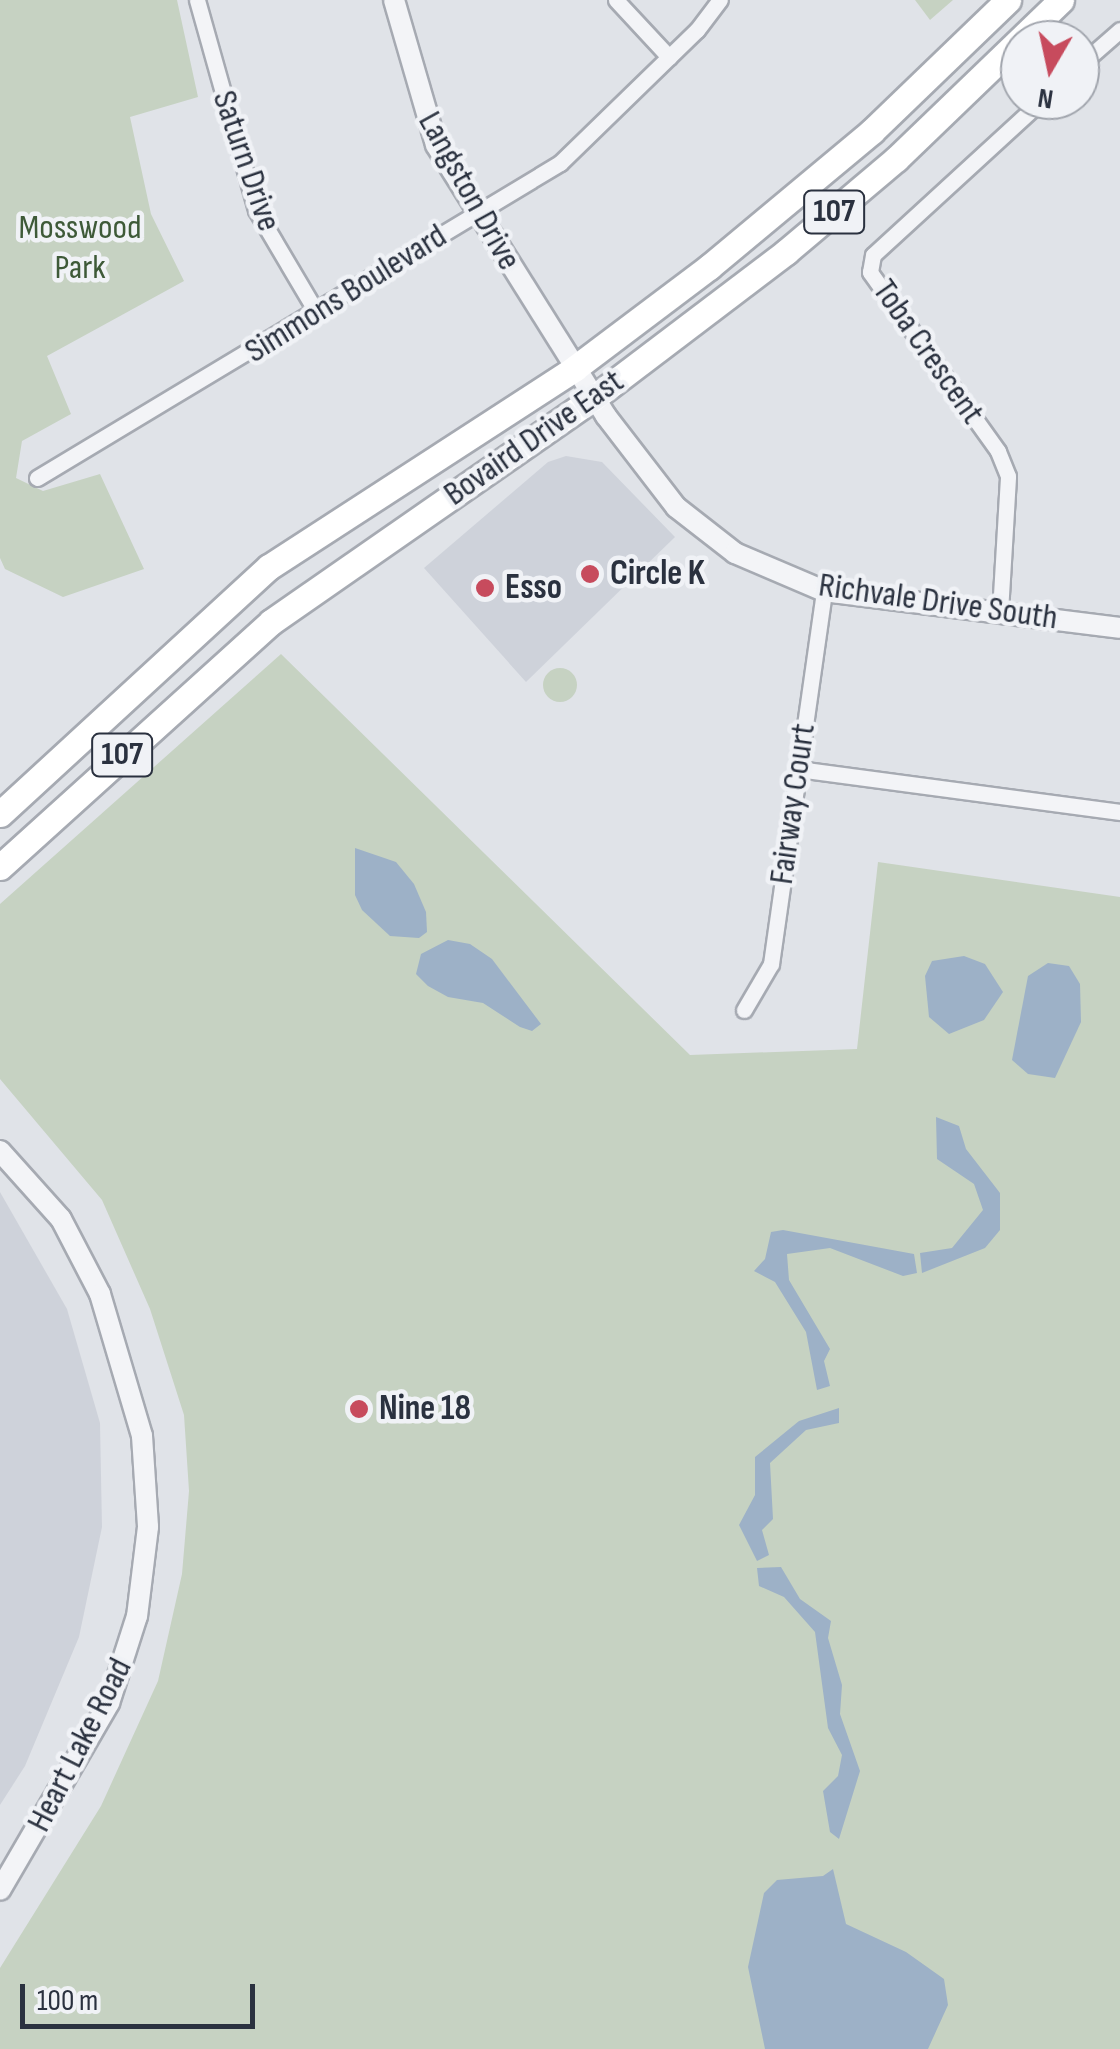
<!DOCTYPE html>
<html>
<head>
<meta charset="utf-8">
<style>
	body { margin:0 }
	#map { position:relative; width:1120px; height:2049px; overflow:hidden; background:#e0e3e8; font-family:"Sofia Sans Condensed",sans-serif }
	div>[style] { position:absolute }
	.built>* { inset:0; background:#ced2da }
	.green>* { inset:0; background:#c6d2c2 }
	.round { border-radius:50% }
	.water>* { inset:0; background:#9db1c7 }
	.roads { filter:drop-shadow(2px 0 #a6aab2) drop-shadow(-2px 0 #a6aab2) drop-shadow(0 2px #a6aab2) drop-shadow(0 -2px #a6aab2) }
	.minor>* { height:15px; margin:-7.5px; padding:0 7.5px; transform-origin:7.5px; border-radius:7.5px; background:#f3f4f7 }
	.tertiary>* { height:20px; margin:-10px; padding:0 10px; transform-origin:10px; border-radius:10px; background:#f3f4f7 }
	.primary>* { height:25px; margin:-12.5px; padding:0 12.5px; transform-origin:12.5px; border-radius:12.5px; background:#fff }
	.dots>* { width:28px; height:28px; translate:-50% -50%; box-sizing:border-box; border:5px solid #f0f2f6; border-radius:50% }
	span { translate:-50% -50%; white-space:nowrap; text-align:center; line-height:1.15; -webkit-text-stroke:9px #f0f2f6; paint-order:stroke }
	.shield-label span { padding:2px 8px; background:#f0f2f6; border:2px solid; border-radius:8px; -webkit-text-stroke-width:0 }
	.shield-label { font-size:32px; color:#2a313f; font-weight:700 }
	.street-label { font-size:35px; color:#2a313f }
	.park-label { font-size:35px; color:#3e5a38 }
	.poi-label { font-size:35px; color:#2a313f; font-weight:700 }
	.left { translate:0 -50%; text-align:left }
	.north { position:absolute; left:1000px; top:20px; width:100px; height:100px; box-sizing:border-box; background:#f0f2f6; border:2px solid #a1a5ad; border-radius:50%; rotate:189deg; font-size:28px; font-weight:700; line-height:40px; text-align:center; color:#2a313f }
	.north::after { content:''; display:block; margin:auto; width:35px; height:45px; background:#c74b5d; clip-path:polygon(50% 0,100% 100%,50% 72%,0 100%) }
	.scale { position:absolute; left:20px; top:1984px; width:235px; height:45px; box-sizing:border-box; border:5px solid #2a313f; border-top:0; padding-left:12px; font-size:30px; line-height:35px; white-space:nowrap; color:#2a313f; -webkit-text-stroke:8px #f0f2f6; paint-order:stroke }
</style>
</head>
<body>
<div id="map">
	<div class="built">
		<i style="clip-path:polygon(566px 456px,602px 462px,675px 537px,526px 682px,424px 568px,548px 462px)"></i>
		<i style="clip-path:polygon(0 1192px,67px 1309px,100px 1423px,102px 1527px,79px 1637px,25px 1766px,0 1805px)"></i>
	</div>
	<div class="green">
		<i style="clip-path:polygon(0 0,177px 0,198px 97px,130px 117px,151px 214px,184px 281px,47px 356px,71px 414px,22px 441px,16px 478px,43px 491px,100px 474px,144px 569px,63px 597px,5px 569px,0 558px)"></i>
		<i style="clip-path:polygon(915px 0,953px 0,930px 20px)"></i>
		<i style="clip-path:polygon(281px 654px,690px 1055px,857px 1049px,878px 862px,1120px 897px,1120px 2049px,0 2049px,0 1968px,101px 1806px,158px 1681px,182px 1574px,189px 1491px,184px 1415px,150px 1309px,102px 1200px,0 1079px,0 904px)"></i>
		<i class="round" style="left:543px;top:668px;width:34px;height:34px"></i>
	</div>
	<div class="water">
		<i style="clip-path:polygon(355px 848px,396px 862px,414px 884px,426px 912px,427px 932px,419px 938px,390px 936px,362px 910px,355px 895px)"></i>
		<i style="clip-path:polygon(448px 940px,470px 944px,492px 959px,541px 1024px,532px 1031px,520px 1027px,483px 1003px,448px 997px,428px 986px,416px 974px,421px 954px)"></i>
		<i style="clip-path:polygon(964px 956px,985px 964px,1003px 992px,984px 1020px,949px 1034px,929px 1017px,925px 976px,932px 961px)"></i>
		<i style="clip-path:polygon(1048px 963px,1069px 966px,1080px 984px,1081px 1022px,1055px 1078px,1028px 1074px,1012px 1060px,1028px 976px)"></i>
		<i style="clip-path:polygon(936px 1117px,959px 1126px,966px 1149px,1000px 1193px,1000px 1230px,985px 1248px,922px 1273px,920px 1253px,952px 1248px,983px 1210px,974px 1184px,937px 1159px)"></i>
		<i style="clip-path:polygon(783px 1230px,914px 1254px,917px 1273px,903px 1276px,830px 1248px,787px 1254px,789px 1280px,830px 1349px,824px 1361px,830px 1386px,817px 1390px,806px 1332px,775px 1282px,754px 1271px,765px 1259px,771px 1232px)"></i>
		<i style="clip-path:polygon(839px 1408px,839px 1423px,806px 1430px,770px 1463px,773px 1519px,762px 1530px,769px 1555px,757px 1561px,739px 1525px,755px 1495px,755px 1457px,799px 1421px)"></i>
		<i style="clip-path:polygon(781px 1567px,800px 1599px,831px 1621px,828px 1638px,842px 1685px,840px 1714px,860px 1771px,839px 1839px,830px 1832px,823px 1791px,838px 1776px,842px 1755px,828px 1728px,815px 1632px,784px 1597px,759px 1586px,757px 1568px)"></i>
		<i style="clip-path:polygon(833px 1869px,846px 1924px,906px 1952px,944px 1979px,948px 2005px,928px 2049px,765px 2049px,748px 1967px,764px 1893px,777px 1880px,823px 1876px)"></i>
	</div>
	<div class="roads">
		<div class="minor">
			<i style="left:197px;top:0;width:218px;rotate:74.3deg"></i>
			<i style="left:256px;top:210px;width:120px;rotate:59.4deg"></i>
			<i style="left:616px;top:0;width:78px;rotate:47.1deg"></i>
			<i style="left:1080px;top:65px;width:53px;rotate:-41.2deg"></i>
			<i style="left:37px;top:478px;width:611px;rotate:-31.06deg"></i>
			<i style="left:560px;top:163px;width:191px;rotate:-44.2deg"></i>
			<i style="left:697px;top:30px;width:38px;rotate:-53deg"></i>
			<i style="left:1000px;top:612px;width:136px;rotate:-86.6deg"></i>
			<i style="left:1008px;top:476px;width:27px;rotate:-112deg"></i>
			<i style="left:998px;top:451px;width:220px;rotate:-125.6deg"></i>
			<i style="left:870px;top:272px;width:17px;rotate:-80deg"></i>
			<i style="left:873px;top:255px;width:229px;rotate:-42.5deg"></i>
			<i style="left:798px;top:769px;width:325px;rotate:7.6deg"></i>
			<i style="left:744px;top:1010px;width:53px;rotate:-59.6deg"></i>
			<i style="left:771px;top:964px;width:377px;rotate:-81.9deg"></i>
		</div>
		<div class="tertiary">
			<i style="left:394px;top:0;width:151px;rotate:73.8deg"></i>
			<i style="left:436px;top:145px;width:320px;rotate:57.9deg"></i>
			<i style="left:606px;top:416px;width:115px;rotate:52.4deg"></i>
			<i style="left:676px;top:507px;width:75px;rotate:37.9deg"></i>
			<i style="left:735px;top:553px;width:97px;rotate:23.1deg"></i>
			<i style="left:824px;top:591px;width:298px;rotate:7.1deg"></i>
			<i style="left:0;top:1151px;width:91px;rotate:48.1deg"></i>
			<i style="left:61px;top:1219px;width:85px;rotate:62.5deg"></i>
			<i style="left:100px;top:1294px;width:148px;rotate:73.5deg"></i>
			<i style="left:142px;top:1436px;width:91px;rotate:86.2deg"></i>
			<i style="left:148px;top:1527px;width:90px;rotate:97deg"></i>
			<i style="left:137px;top:1616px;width:91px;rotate:107.8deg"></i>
			<i style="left:109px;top:1703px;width:216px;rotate:120.2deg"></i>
		</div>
		<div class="primary">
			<i style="left:0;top:814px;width:365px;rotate:-42.6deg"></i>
			<i style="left:269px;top:567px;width:365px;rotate:-33deg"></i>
			<i style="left:575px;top:368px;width:168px;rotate:-37deg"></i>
			<i style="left:709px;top:267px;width:212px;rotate:-39.8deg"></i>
			<i style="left:872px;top:131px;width:189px;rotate:-43.9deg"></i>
			<i style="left:0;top:867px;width:365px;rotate:-42.1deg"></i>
			<i style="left:271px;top:622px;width:394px;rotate:-34.8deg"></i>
			<i style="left:595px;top:397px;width:240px;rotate:-37.2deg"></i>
			<i style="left:786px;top:252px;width:144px;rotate:-40.2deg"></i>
			<i style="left:896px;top:159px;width:229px;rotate:-43.9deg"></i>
		</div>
	</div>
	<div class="dots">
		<i style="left:590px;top:574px;background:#c74b5d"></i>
		<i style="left:485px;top:588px;background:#c74b5d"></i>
		<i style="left:359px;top:1409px;background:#c74b5d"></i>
	</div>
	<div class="shield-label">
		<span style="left:834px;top:212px">107</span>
		<span style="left:122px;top:755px">107</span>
	</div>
	<div class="street-label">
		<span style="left:246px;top:161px;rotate:71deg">Saturn Drive</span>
		<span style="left:469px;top:191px;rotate:61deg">Langston Drive</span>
		<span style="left:346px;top:294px;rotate:-32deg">Simmons Boulevard</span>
		<span style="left:928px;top:352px;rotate:55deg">Toba Crescent</span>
		<span style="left:534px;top:438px;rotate:-35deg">Bovaird Drive East</span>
		<span style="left:938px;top:602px;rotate:8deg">Richvale Drive South</span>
		<span style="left:793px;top:804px;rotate:-82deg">Fairway Court</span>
		<span style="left:80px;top:1745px;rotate:-63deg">Heart Lake Road</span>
	</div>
	<div class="park-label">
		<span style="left:80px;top:248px">Mosswood<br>Park</span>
	</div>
	<div class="poi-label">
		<span class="left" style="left:610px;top:574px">Circle K</span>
		<span class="left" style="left:505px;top:588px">Esso</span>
		<span class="left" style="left:379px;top:1409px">Nine 18</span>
	</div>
	<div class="north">N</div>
	<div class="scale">100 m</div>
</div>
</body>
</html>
